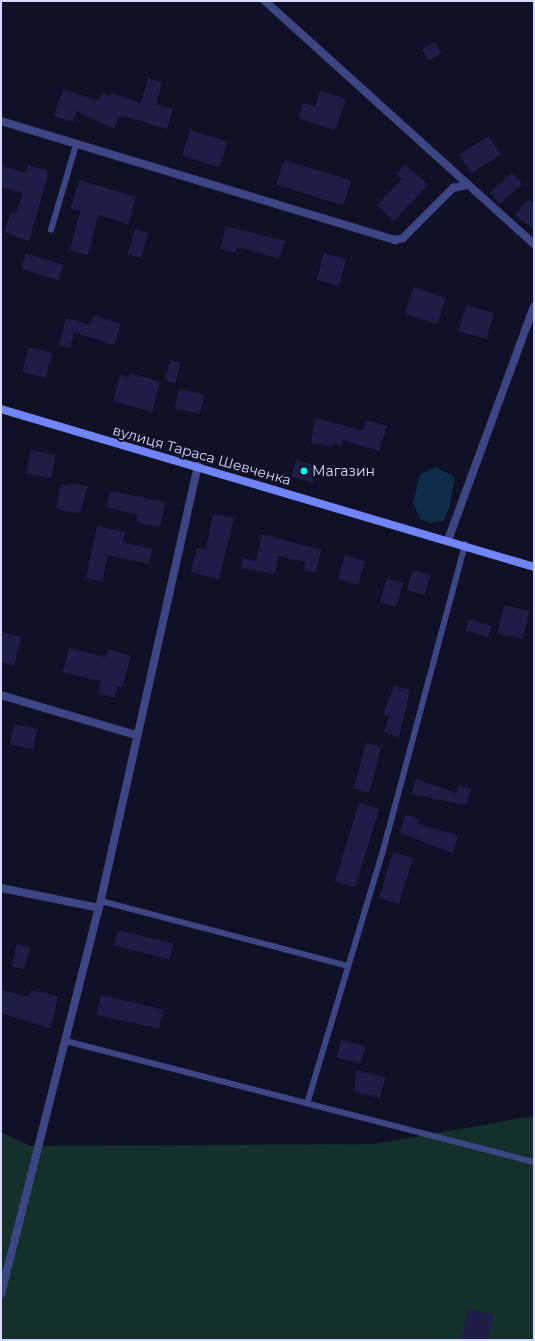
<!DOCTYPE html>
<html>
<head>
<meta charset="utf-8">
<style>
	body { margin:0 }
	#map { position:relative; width:535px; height:1341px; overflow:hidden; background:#101027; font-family:Montserrat,sans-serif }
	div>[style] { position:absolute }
	.green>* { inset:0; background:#13302a }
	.water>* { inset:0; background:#0e2d48 }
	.building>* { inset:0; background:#1e1d47; transform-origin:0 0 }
	.lane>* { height:5.5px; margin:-2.75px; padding:0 2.75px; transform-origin:2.75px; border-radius:2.75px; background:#3d4684 }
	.street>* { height:8px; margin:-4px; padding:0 4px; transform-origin:4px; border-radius:4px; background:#3d4684 }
	.secondary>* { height:8px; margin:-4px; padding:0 4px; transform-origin:4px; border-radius:4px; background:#7185fb }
	.dots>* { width:11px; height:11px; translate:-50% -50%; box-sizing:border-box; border:2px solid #101027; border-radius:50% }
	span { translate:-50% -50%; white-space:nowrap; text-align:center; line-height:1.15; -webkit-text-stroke:4px #101027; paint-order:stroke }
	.street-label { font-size:14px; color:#d7d9fe }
	.poi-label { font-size:14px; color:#d7d9fe }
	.left { translate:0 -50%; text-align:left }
	.frame { position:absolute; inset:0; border:2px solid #d7d9fe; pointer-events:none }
</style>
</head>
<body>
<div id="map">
	<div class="green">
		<i style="clip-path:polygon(534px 1116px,534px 1340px,1px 1340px,1px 1132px,30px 1146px,375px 1144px)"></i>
	</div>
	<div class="water">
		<i style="clip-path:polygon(436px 467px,455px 477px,449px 509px,443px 521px,431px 523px,420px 519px,413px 503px,420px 474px)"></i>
	</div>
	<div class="building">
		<i style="left:435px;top:42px;width:13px;height:15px;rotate:61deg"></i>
		<i style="clip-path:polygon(148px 78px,162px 82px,156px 104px,173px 109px,167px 129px,127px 117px,118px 117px,114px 129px,77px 111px,73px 122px,54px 116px,63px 89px,99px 101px,102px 93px,110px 96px,112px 93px,141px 103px)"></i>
		<i style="clip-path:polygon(320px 91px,346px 99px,335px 130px,298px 118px,303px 103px,315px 107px)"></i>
		<i style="left:190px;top:130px;width:39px;height:27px;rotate:17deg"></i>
		<i style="left:489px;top:136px;width:22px;height:35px;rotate:58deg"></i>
		<i style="left:284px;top:160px;width:70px;height:26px;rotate:17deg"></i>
		<i style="clip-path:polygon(405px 164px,428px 185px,394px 221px,377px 205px,402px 179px,396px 174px)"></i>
		<i style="clip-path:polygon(28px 165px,47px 170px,47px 179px,29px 241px,4px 232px,11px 212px,16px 214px,23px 193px,1px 187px,1px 166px,26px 173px)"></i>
		<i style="left:512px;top:173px;width:15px;height:30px;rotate:48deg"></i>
		<i style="clip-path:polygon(79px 180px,136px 197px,128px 224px,98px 215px,88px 255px,70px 250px,80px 211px,71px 208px)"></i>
		<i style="clip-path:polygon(528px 199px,534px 203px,534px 230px,515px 215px)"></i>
		<i style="clip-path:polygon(226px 226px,285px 241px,279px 259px,246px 249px,237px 248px,235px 253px,220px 249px)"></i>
		<i style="left:135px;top:229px;width:14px;height:26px;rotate:17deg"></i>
		<i style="left:26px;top:253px;width:39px;height:16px;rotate:18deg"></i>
		<i style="left:324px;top:253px;width:23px;height:28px;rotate:15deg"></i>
		<i style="left:414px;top:287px;width:34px;height:28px;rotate:19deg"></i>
		<i style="left:466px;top:305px;width:29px;height:27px;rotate:16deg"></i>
		<i style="clip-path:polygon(94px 315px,121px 324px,114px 345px,74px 332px,70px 348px,59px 345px,66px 318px,90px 325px)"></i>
		<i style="left:29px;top:347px;width:24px;height:26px;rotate:15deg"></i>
		<i style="left:170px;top:360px;width:11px;height:21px;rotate:15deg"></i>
		<i style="clip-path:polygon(131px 373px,160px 382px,152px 412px,113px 401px,120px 375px,129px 377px)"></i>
		<i style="left:179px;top:389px;width:26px;height:20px;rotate:13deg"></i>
		<i style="clip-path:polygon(315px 418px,363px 431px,366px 420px,387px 426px,379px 451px,343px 440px,342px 446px,333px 444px,332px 447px,311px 443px)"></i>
		<i style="left:31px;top:450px;width:25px;height:24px;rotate:11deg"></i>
		<i style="left:296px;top:460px;width:22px;height:17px;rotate:16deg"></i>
		<i style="clip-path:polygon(71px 483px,88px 486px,80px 513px,56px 509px,61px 484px,71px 486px)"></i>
		<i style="clip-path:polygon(110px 491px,165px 502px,160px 527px,136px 522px,138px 515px,107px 507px)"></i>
		<i style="clip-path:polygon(213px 514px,234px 518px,219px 579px,191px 572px,197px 548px,206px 550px)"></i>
		<i style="clip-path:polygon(97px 526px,125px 532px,123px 542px,152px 549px,149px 564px,108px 555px,102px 582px,86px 578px)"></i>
		<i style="clip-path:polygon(262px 534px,321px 550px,316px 573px,304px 570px,306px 562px,278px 556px,275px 574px,241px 568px,243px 558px,256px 561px)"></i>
		<i style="left:345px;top:555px;width:21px;height:25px;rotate:17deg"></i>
		<i style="left:413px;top:570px;width:18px;height:21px;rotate:16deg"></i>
		<i style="left:387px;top:578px;width:17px;height:25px;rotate:17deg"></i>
		<i style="left:504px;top:605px;width:26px;height:29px;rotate:13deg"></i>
		<i style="left:469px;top:619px;width:24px;height:12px;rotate:17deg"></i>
		<i style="clip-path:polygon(1px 632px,21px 637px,14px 666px,1px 662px)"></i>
		<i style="clip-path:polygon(69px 648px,105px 657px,108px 649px,131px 656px,122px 687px,118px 686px,114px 698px,98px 693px,101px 681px,63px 672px)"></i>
		<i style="clip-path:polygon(394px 686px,410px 690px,399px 737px,384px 733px,389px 716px,383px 715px)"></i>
		<i style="left:14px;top:724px;width:24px;height:21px;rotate:12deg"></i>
		<i style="left:366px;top:743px;width:16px;height:47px;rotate:15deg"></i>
		<i style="clip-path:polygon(416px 779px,456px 793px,458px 785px,471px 789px,466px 805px,411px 794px)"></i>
		<i style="left:359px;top:803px;width:21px;height:82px;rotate:17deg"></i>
		<i style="clip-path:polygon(405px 815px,419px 819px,418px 824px,458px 835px,453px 853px,400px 833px)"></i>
		<i style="left:393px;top:852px;width:21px;height:48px;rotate:17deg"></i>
		<i style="left:118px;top:930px;width:57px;height:16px;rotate:14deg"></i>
		<i style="left:17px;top:944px;width:13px;height:23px;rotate:13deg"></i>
		<i style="clip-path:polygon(1px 990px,30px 997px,31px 990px,58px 996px,51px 1029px,1px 1013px)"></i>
		<i style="left:101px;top:995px;width:64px;height:20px;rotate:13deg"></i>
		<i style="left:341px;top:1040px;width:25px;height:18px;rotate:14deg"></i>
		<i style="clip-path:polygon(356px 1070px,385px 1077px,380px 1098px,355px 1092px)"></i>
		<i style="clip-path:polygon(469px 1309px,494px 1315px,488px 1340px,461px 1340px)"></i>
	</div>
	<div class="lane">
		<i style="left:51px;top:230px;width:89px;rotate:-73.6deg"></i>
		<i style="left:101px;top:901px;width:255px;rotate:14.7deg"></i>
		<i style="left:66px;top:1041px;width:483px;rotate:14.5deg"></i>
		<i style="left:307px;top:1104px;width:268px;rotate:-73.3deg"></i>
		<i style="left:384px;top:847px;width:313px;rotate:-75deg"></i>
	</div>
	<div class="street">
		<i style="left:265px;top:1px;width:363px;rotate:42.1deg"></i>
		<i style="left:1px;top:121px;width:412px;rotate:16.8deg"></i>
		<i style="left:395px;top:240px;width:8px;rotate:-14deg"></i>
		<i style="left:403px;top:238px;width:71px;rotate:-45deg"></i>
		<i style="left:453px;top:188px;width:14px;rotate:-12deg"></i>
		<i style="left:448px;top:540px;width:249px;rotate:-69.8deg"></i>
		<i style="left:1px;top:695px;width:141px;rotate:16.5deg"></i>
		<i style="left:1px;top:888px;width:100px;rotate:11.5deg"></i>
		<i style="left:1px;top:1294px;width:398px;rotate:-75.8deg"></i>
		<i style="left:99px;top:908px;width:453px;rotate:-77.4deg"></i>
	</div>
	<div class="secondary">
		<i style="left:1px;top:409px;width:556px;rotate:16.51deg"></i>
	</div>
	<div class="dots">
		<i style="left:304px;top:471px;background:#09f7e7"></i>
	</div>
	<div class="street-label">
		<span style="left:202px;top:455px;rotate:16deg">вулиця Тараса Шевченка</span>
	</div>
	<div class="poi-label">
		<span class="left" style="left:312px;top:471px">Магазин</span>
	</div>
	<div class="frame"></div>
</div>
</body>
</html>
